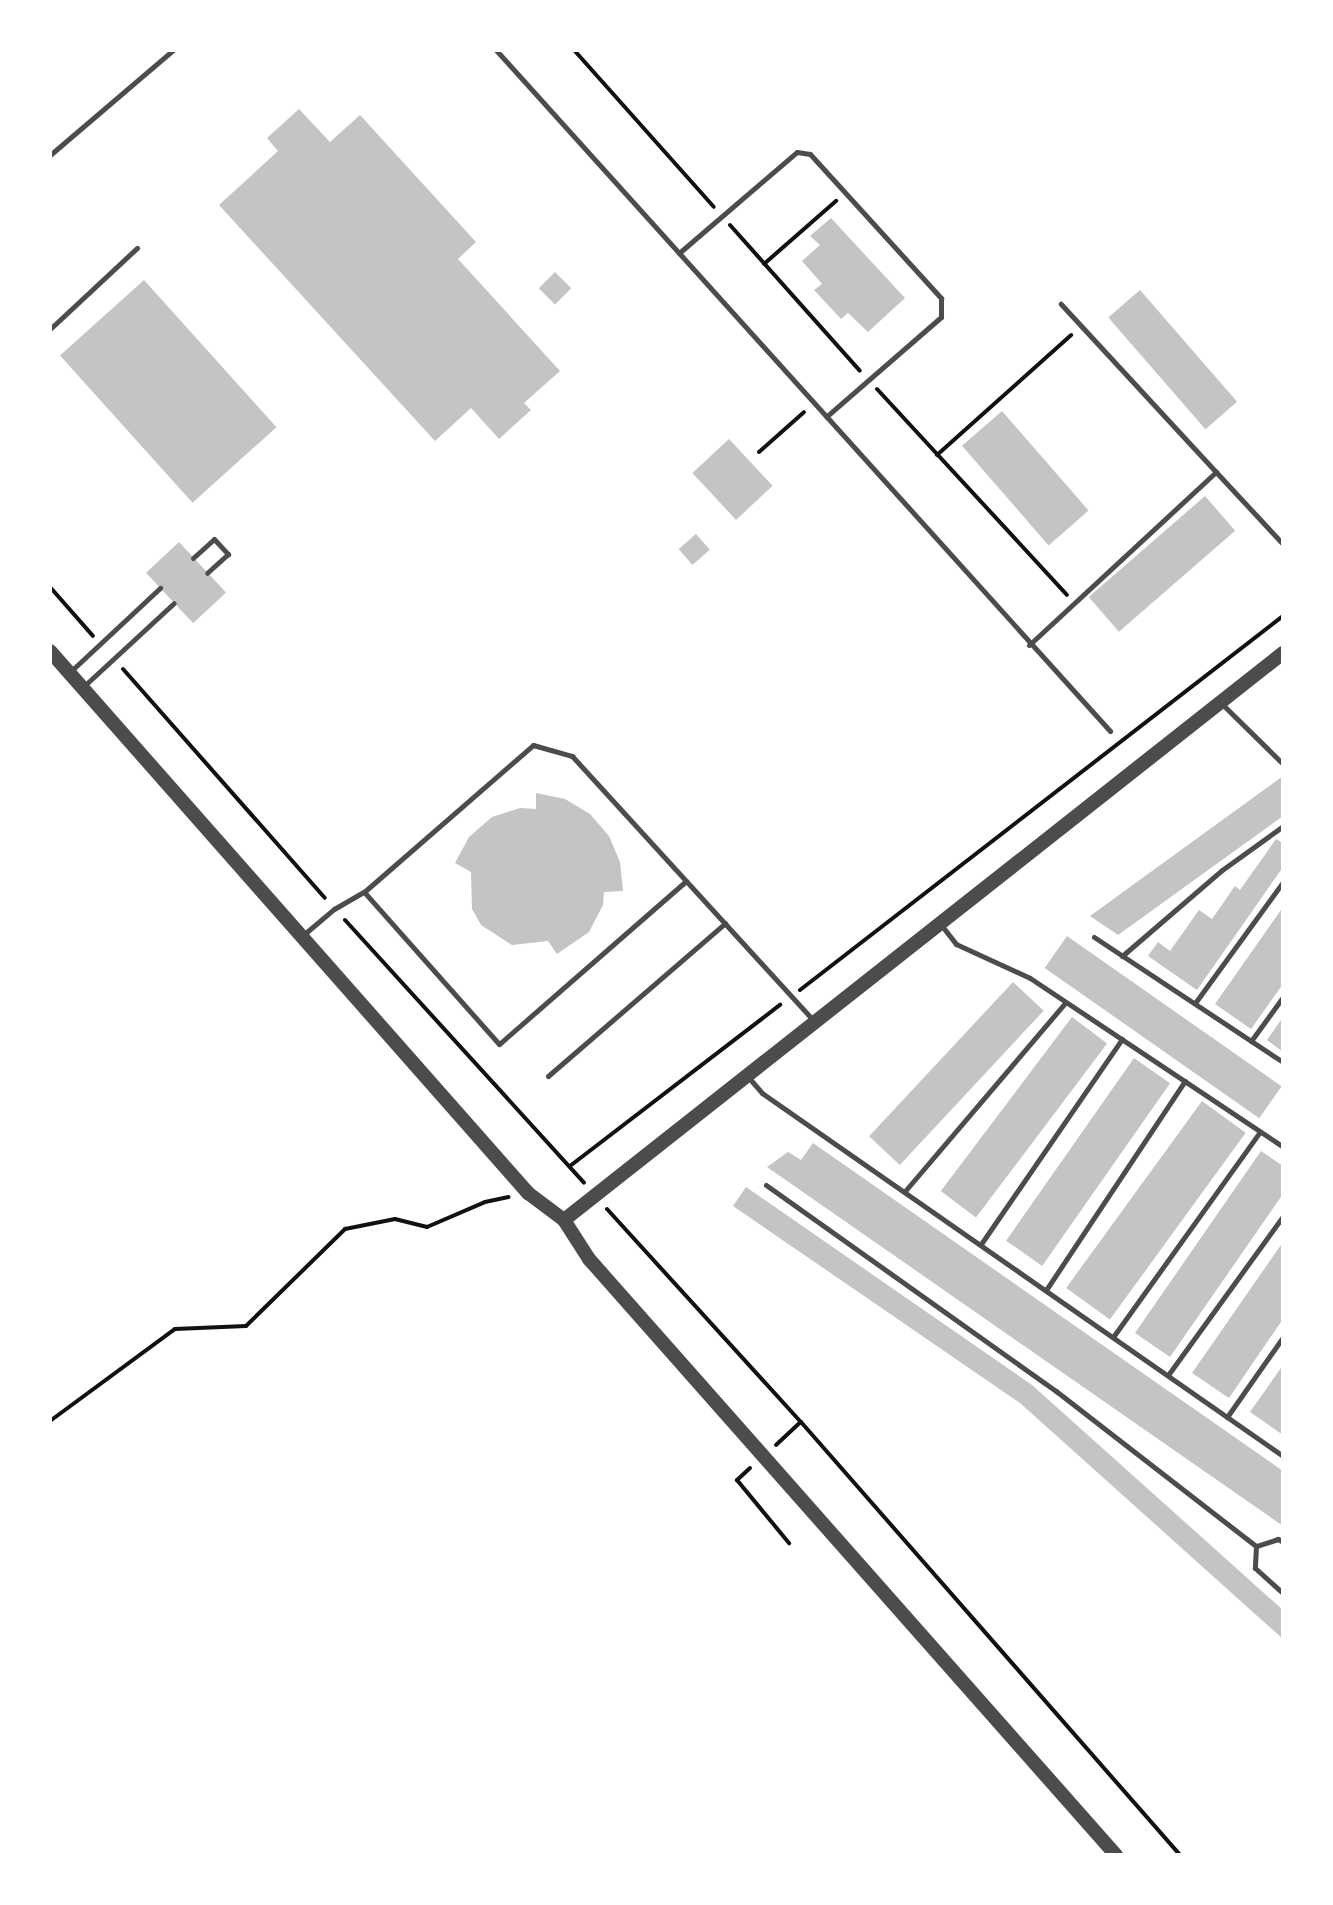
<!DOCTYPE html>
<html>
<head>
<meta charset="utf-8">
<style>
	body { margin:0 }
	#map { position:relative; width:1333px; height:1905px; overflow:hidden; background:#fff; font-family:Montserrat,sans-serif }
	div>[style] { position:absolute }
	.building>* { inset:0; background:#c4c4c4; transform-origin:0 0 }
	.path>* { height:4px; margin:-2px; padding:0 2px; transform-origin:2px; border-radius:2px; background:#111 }
	.service>* { height:5px; margin:-2.5px; padding:0 2.5px; transform-origin:2.5px; border-radius:2.5px; background:#4c4c4c }
	.tertiary>* { height:14px; margin:-7px; padding:0 7px; transform-origin:7px; border-radius:7px; background:#4c4c4c }
	span { translate:-50% -50%; white-space:nowrap; text-align:center; line-height:1.15; -webkit-text-stroke:8px #fff; paint-order:stroke }
	.frame { position:absolute; inset:0; border:52px solid #fff; pointer-events:none }
</style>
</head>
<body>
<div id="map">
	<div class="building">
		<i style="clip-path:polygon(299px 109px,330px 142px,360px 115px,476px 242px,458px 259px,560px 371px,524px 403px,531px 410px,499px 439px,471px 408px,435px 441px,219px 205px,278px 151px,267px 138px)"></i>
		<i style="clip-path:polygon(831px 218px,905px 298px,868px 332px,848px 313px,841px 319px,814px 290px,822px 284px,802px 261px,820px 245px,810px 236px)"></i>
		<i style="left:555px;top:272px;width:23px;height:23px;rotate:45deg"></i>
		<i style="left:144px;top:280px;width:198px;height:113px;rotate:48deg"></i>
		<i style="left:1140px;top:290px;width:148px;height:42px;rotate:49deg"></i>
		<i style="left:1002px;top:411px;width:132px;height:53px;rotate:49deg"></i>
		<i style="left:729px;top:439px;width:64px;height:50px;rotate:47deg"></i>
		<i style="left:1205px;top:496px;width:46px;height:154px;rotate:49deg"></i>
		<i style="left:696px;top:534px;width:21px;height:23px;rotate:49deg"></i>
		<i style="left:179px;top:542px;width:69px;height:45px;rotate:47deg"></i>
		<i style="clip-path:polygon(1283px 776px,1283px 816px,1118px 935px,1090px 916px)"></i>
		<i style="clip-path:polygon(536px 793px,565px 799px,590px 814px,609px 836px,620px 862px,623px 891px,604px 892px,603px 905px,589px 932px,557px 954px,548px 941px,512px 945px,481px 925px,472px 909px,471px 872px,455px 863px,469px 837px,492px 817px,520px 808px,536px 809px)"></i>
		<i style="clip-path:polygon(1276px 839px,1283px 843px,1283px 867px,1197px 990px,1148px 956px,1158px 942px,1170px 951px,1199px 910px,1212px 919px,1235px 886px,1240px 890px)"></i>
		<i style="clip-path:polygon(1283px 907px,1283px 984px,1251px 1029px,1215px 1004px)"></i>
		<i style="left:1067px;top:936px;width:262px;height:39px;rotate:35deg"></i>
		<i style="left:1013px;top:982px;width:42px;height:211px;rotate:43deg"></i>
		<i style="left:1072px;top:1017px;width:44px;height:218px;rotate:37deg"></i>
		<i style="clip-path:polygon(1283px 1017px,1283px 1052px,1267px 1040px)"></i>
		<i style="left:1134px;top:1058px;width:44px;height:223px;rotate:35deg"></i>
		<i style="left:1202px;top:1101px;width:54px;height:231px;rotate:36deg"></i>
		<i style="clip-path:polygon(813px 1143px,1283px 1471px,1283px 1526px,767px 1167px,788px 1152px,801px 1160px)"></i>
		<i style="clip-path:polygon(1261px 1151px,1283px 1166px,1283px 1194px,1170px 1357px,1135px 1333px)"></i>
		<i style="clip-path:polygon(746px 1187px,1032px 1385px,1283px 1610px,1283px 1639px,1020px 1403px,733px 1206px)"></i>
		<i style="clip-path:polygon(1283px 1242px,1283px 1319px,1229px 1398px,1192px 1373px)"></i>
		<i style="clip-path:polygon(1283px 1365px,1283px 1435px,1250px 1412px)"></i>
	</div>
	<div class="path">
		<i style="left:574px;top:50px;width:210px;rotate:48.3deg"></i>
		<i style="left:730px;top:225px;width:195px;rotate:48.3deg"></i>
		<i style="left:764px;top:264px;width:96px;rotate:-41.2deg"></i>
		<i style="left:877px;top:389px;width:280px;rotate:47.3deg"></i>
		<i style="left:759px;top:452px;width:60px;rotate:-41.6deg"></i>
		<i style="left:937px;top:455px;width:180px;rotate:-41.8deg"></i>
		<i style="left:50px;top:587px;width:65px;rotate:48.7deg"></i>
		<i style="left:123px;top:669px;width:305px;rotate:48.6deg"></i>
		<i style="left:345px;top:920px;width:355px;rotate:47.7deg"></i>
		<i style="left:800px;top:990px;width:611px;rotate:-37.75deg"></i>
		<i style="left:570px;top:1166px;width:265px;rotate:-37.5deg"></i>
		<i style="left:607px;top:1209px;width:288px;rotate:47.7deg"></i>
		<i style="left:801px;top:1422px;width:575px;rotate:48.8deg"></i>
		<i style="left:50px;top:1421px;width:155px;rotate:-36.4deg"></i>
		<i style="left:175px;top:1329px;width:71px;rotate:-2.4deg"></i>
		<i style="left:246px;top:1326px;width:139px;rotate:-44.4deg"></i>
		<i style="left:345px;top:1229px;width:51px;rotate:-11.3deg"></i>
		<i style="left:395px;top:1219px;width:33px;rotate:14deg"></i>
		<i style="left:427px;top:1227px;width:63px;rotate:-23.3deg"></i>
		<i style="left:485px;top:1202px;width:24px;rotate:-12deg"></i>
		<i style="left:776px;top:1445px;width:34px;rotate:-43deg"></i>
		<i style="left:750px;top:1468px;width:18px;rotate:137deg"></i>
		<i style="left:737px;top:1480px;width:82px;rotate:50.5deg"></i>
	</div>
	<div class="service">
		<i style="left:496px;top:50px;width:917px;rotate:47.96deg"></i>
		<i style="left:50px;top:155px;width:162px;rotate:-40.5deg"></i>
		<i style="left:679px;top:253px;width:155px;rotate:-40.6deg"></i>
		<i style="left:797px;top:152px;width:13px;rotate:9deg"></i>
		<i style="left:810px;top:154px;width:195px;rotate:47.7deg"></i>
		<i style="left:941px;top:298px;width:19px;rotate:90deg"></i>
		<i style="left:941px;top:317px;width:152px;rotate:139deg"></i>
		<i style="left:50px;top:329px;width:119px;rotate:-43deg"></i>
		<i style="left:1216px;top:472px;width:98px;rotate:47.1deg"></i>
		<i style="left:193px;top:558px;width:28px;rotate:-42deg"></i>
		<i style="left:214px;top:539px;width:21px;rotate:47deg"></i>
		<i style="left:228px;top:554px;width:28px;rotate:138deg"></i>
		<i style="left:1029px;top:645px;width:255px;rotate:-42.8deg"></i>
		<i style="left:1216px;top:472px;width:229px;rotate:-132.7deg"></i>
		<i style="left:71px;top:671px;width:122px;rotate:-43deg"></i>
		<i style="left:84px;top:686px;width:122px;rotate:-42.7deg"></i>
		<i style="left:1221px;top:703px;width:87px;rotate:44.5deg"></i>
		<i style="left:686px;top:881px;width:248px;rotate:138.9deg"></i>
		<i style="left:499px;top:1044px;width:203px;rotate:-131.6deg"></i>
		<i style="left:364px;top:892px;width:224px;rotate:-41deg"></i>
		<i style="left:533px;top:745px;width:41px;rotate:15.8deg"></i>
		<i style="left:572px;top:756px;width:357px;rotate:47.6deg"></i>
		<i style="left:942px;top:926px;width:23px;rotate:52deg"></i>
		<i style="left:956px;top:944px;width:81px;rotate:24.7deg"></i>
		<i style="left:1030px;top:978px;width:304px;rotate:33.7deg"></i>
		<i style="left:302px;top:936px;width:42px;rotate:-40.2deg"></i>
		<i style="left:334px;top:909px;width:34px;rotate:-30deg"></i>
		<i style="left:1094px;top:937px;width:227px;rotate:33.5deg"></i>
		<i style="left:1122px;top:956px;width:132px;rotate:-40.7deg"></i>
		<i style="left:1222px;top:870px;width:75px;rotate:-35.8deg"></i>
		<i style="left:1195px;top:1003px;width:150px;rotate:-54deg"></i>
		<i style="left:1251px;top:1041px;width:54px;rotate:-54deg"></i>
		<i style="left:548px;top:1076px;width:234px;rotate:-40.8deg"></i>
		<i style="left:749px;top:1078px;width:20px;rotate:49deg"></i>
		<i style="left:762px;top:1093px;width:635px;rotate:34.87deg"></i>
		<i style="left:766px;top:1185px;width:356px;rotate:35.4deg"></i>
		<i style="left:1056px;top:1391px;width:253px;rotate:37.8deg"></i>
		<i style="left:905px;top:1191px;width:247px;rotate:-49.6deg"></i>
		<i style="left:981px;top:1244px;width:249px;rotate:-55.5deg"></i>
		<i style="left:1046px;top:1290px;width:251px;rotate:-56.4deg"></i>
		<i style="left:1113px;top:1337px;width:252px;rotate:-54.4deg"></i>
		<i style="left:1168px;top:1375px;width:196px;rotate:-54.1deg"></i>
		<i style="left:1227px;top:1417px;width:98px;rotate:-55deg"></i>
		<i style="left:1283px;top:1542px;width:6px;rotate:-149deg"></i>
		<i style="left:1278px;top:1539px;width:23px;rotate:162deg"></i>
		<i style="left:1256px;top:1546px;width:22px;rotate:93deg"></i>
		<i style="left:1255px;top:1568px;width:38px;rotate:42deg"></i>
	</div>
	<div class="tertiary">
		<i style="left:50px;top:651px;width:723px;rotate:48.59deg"></i>
		<i style="left:528px;top:1193px;width:45px;rotate:36.9deg"></i>
		<i style="left:564px;top:1220px;width:46px;rotate:57.3deg"></i>
		<i style="left:589px;top:1259px;width:796px;rotate:48.52deg"></i>
		<i style="left:564px;top:1220px;width:916px;rotate:-38.26deg"></i>
	</div>
	<div class="frame"></div>
</div>
</body>
</html>
